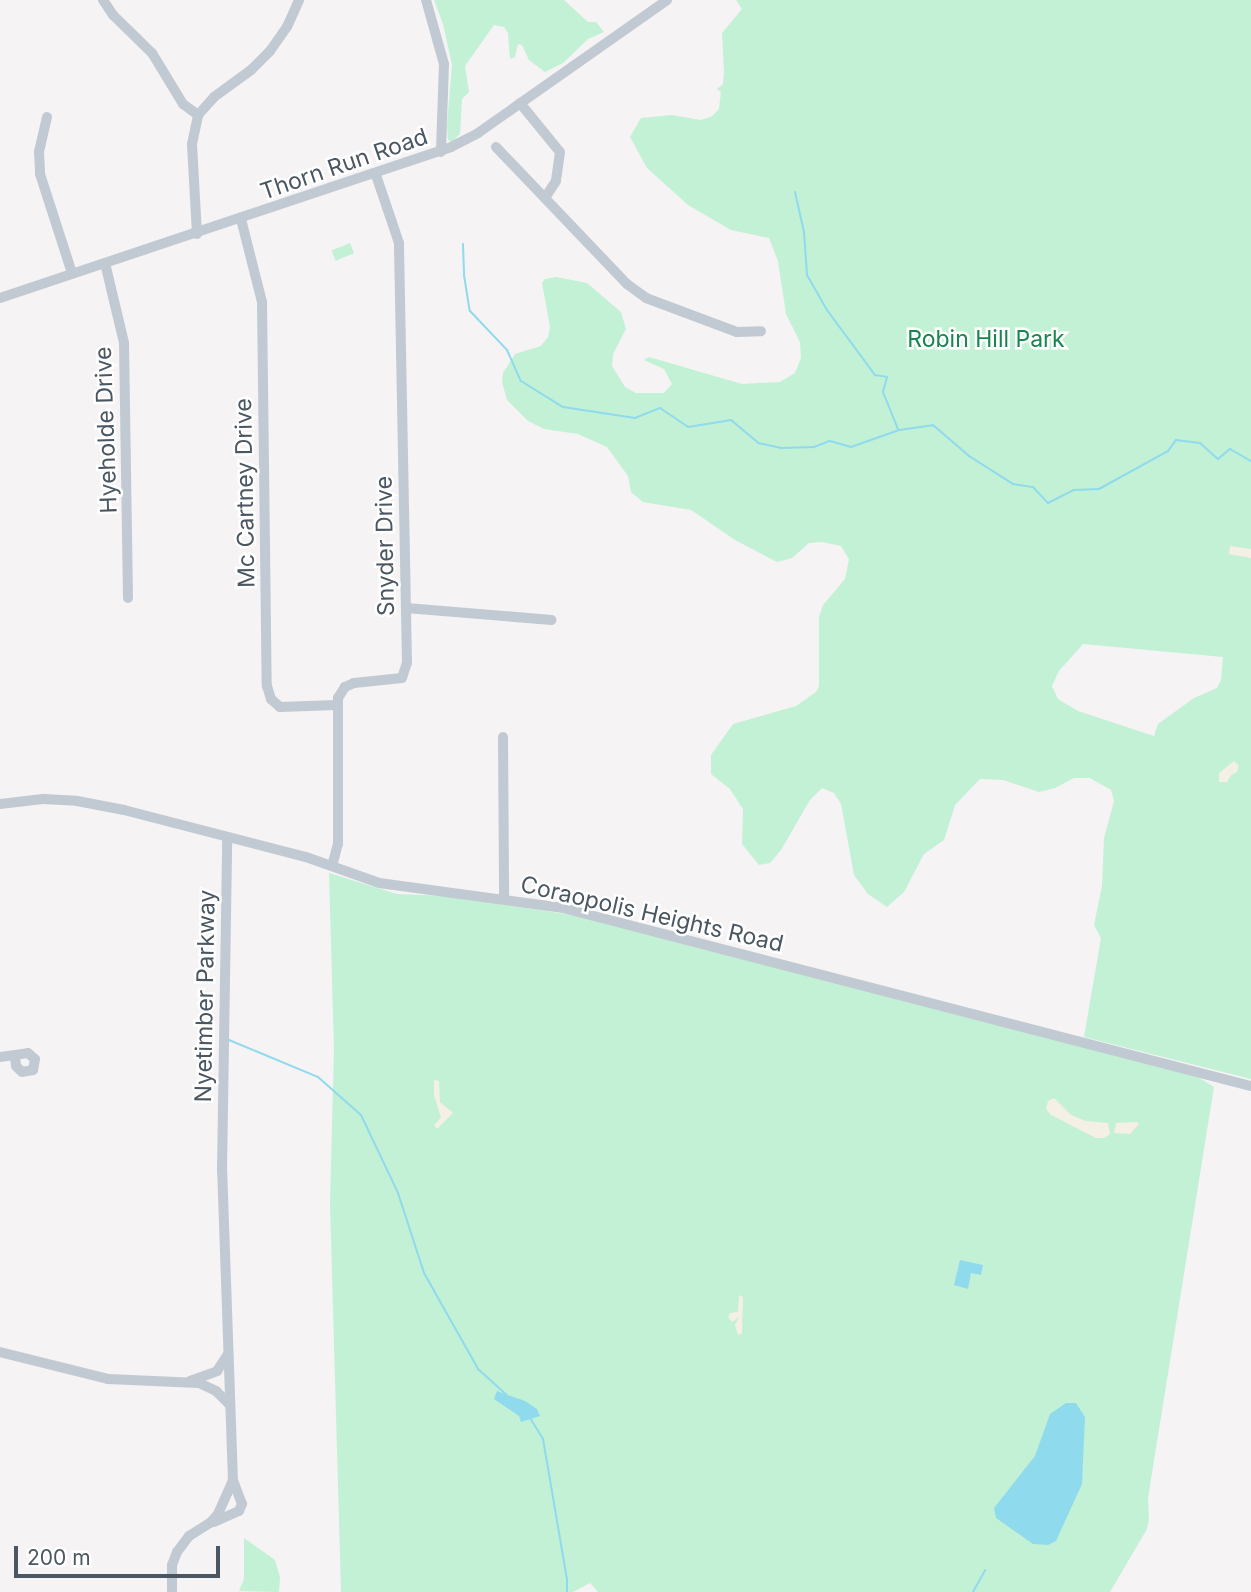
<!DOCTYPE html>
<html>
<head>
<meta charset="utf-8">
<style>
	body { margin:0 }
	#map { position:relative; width:1251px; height:1592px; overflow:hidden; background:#f5f3f3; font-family:Inter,sans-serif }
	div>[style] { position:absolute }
	.green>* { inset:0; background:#c3f1d5; transform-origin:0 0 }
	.sand>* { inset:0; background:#f5f0e5 }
	.water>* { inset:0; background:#90daee }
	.stream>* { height:2px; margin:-1px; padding:0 1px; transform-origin:1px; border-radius:1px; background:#90daee }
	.minor>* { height:10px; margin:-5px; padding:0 5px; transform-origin:5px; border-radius:5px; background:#c1cad2 }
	span { translate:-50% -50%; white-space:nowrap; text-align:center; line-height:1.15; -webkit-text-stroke:5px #fff; paint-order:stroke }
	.street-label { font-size:23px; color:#4a5661 }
	.park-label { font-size:23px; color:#17864f }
	.scale { position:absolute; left:14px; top:1546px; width:206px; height:32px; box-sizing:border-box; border:4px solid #4a5661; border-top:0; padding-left:9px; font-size:21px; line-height:24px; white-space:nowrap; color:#4a5661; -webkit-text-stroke:5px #fff; paint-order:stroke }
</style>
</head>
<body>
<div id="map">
	<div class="green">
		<i style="clip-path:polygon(434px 0,564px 0,588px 22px,596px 22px,604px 32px,588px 39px,563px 63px,545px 72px,529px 60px,522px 45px,518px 44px,515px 57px,510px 59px,508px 33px,504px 27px,494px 25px,465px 66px,469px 92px,462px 99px,460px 134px,452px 142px,448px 140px,447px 125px,452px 65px,443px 24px)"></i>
		<i style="clip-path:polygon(evenodd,736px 0,1251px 0,1251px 1079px,1084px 1037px,1101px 938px,1094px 925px,1102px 886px,1104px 838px,1114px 801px,1111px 790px,1090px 778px,1074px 778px,1055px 788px,1039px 792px,1003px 780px,980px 779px,955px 805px,944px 840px,924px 854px,904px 892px,887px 907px,868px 894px,854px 875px,841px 804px,834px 793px,822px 788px,810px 800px,781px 850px,770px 863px,759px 865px,742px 844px,743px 809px,730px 789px,711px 774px,711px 755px,733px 724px,796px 706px,816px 692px,819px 686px,819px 617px,823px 605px,845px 579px,849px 559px,841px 546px,822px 542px,809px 543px,792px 558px,777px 562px,735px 540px,691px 510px,643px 502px,631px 492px,628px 476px,607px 447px,578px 434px,544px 429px,528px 421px,507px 400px,502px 382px,503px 373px,515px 354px,541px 346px,548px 337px,550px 327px,542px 283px,545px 279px,556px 277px,587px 283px,621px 312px,626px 329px,613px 354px,612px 366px,625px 387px,636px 393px,664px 393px,672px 384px,664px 369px,644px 360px,649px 357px,742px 384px,780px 382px,795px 373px,801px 358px,800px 342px,786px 314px,778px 261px,769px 238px,731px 230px,688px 205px,647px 168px,630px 137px,641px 118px,672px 115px,700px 120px,711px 117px,719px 109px,721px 92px,717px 89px,723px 84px,724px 72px,722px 33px,742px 9px,736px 0,1083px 644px,1223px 657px,1221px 680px,1217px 688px,1194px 698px,1158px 724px,1154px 736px,1078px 711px,1058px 699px,1052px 686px,1059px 671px,1083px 644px)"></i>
		<i style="left:350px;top:243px;width:11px;height:20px;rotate:68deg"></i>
		<i style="clip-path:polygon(329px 873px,397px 894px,447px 896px,572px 915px,1198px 1077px,1214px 1087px,1148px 1498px,1149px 1519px,1147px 1529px,1110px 1592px,598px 1592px,590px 1583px,573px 1592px,341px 1592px,330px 1203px,334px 1049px)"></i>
		<i style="clip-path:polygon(244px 1538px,275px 1560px,280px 1577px,279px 1592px,239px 1591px,244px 1579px)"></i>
	</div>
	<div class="sand">
		<i style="clip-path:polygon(1230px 546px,1251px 549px,1251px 558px,1229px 554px)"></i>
		<i style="clip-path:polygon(1234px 761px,1239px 766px,1237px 772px,1231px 775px,1227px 782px,1219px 782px,1219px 773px)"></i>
		<i style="clip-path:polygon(434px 1080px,439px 1081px,440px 1102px,453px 1113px,437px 1129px,434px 1125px,441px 1118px,434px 1095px)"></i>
		<i style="clip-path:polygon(1054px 1098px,1071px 1115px,1086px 1121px,1108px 1123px,1110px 1134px,1104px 1138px,1096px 1138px,1051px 1115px,1046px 1109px,1048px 1101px)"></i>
		<i style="clip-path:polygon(1137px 1122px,1139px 1124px,1130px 1134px,1114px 1133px,1116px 1123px)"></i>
		<i style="clip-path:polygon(739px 1295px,743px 1297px,742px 1333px,738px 1335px,735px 1325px,739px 1317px,732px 1322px,728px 1317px,730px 1313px,738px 1312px)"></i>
	</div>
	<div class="water">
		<i style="clip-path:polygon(960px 1260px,983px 1265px,981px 1275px,971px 1273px,968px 1289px,954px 1285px)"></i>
		<i style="clip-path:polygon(497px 1391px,525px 1401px,537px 1409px,540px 1416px,521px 1422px,519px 1416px,494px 1399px)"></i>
		<i style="clip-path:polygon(1066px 1403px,1076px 1403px,1085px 1417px,1082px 1484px,1056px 1541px,1048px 1545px,1033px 1544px,996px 1518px,994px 1508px,1035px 1456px,1050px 1414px)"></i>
	</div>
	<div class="stream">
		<i style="left:795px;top:192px;width:41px;rotate:77.3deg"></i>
		<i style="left:804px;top:232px;width:43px;rotate:86deg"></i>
		<i style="left:807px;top:275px;width:40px;rotate:60.3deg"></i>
		<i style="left:827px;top:310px;width:81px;rotate:53.6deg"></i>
		<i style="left:875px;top:375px;width:12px;rotate:9deg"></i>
		<i style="left:887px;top:377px;width:16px;rotate:105deg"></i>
		<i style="left:883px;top:392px;width:40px;rotate:68deg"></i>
		<i style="left:463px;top:244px;width:31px;rotate:88deg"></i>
		<i style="left:464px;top:275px;width:36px;rotate:81deg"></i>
		<i style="left:470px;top:311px;width:54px;rotate:46.5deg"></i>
		<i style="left:507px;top:350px;width:34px;rotate:66deg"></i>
		<i style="left:521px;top:381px;width:49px;rotate:31.8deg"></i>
		<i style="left:563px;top:407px;width:73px;rotate:8.7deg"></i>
		<i style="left:635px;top:418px;width:27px;rotate:-22deg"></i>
		<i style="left:660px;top:408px;width:34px;rotate:34deg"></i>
		<i style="left:688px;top:427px;width:44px;rotate:-9.2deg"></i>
		<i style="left:731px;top:420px;width:35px;rotate:40deg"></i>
		<i style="left:758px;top:443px;width:25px;rotate:12deg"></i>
		<i style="left:782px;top:448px;width:32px;rotate:-2deg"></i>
		<i style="left:814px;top:447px;width:17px;rotate:-21deg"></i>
		<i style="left:830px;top:441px;width:22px;rotate:16deg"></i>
		<i style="left:851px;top:447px;width:51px;rotate:-19.5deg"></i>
		<i style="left:899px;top:430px;width:34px;rotate:-8deg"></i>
		<i style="left:933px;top:425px;width:48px;rotate:40.7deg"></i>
		<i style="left:969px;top:456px;width:52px;rotate:32.5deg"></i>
		<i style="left:1013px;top:484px;width:20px;rotate:9deg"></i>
		<i style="left:1033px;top:487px;width:22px;rotate:47deg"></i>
		<i style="left:1048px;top:503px;width:28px;rotate:-27deg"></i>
		<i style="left:1073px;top:490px;width:26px;rotate:-2deg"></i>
		<i style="left:1099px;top:489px;width:79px;rotate:-28.8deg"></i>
		<i style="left:1168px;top:451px;width:14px;rotate:-54deg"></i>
		<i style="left:1176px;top:440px;width:24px;rotate:7deg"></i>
		<i style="left:1200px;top:443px;width:24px;rotate:42deg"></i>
		<i style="left:1218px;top:459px;width:16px;rotate:-40deg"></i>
		<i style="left:1230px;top:449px;width:24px;rotate:30deg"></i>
		<i style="left:229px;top:1040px;width:96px;rotate:22.6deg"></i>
		<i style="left:318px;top:1077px;width:57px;rotate:41.5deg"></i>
		<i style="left:361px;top:1115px;width:86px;rotate:64.6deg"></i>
		<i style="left:398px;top:1193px;width:84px;rotate:72deg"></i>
		<i style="left:424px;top:1273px;width:110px;rotate:60.6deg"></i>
		<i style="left:478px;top:1369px;width:38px;rotate:42deg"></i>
		<i style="left:530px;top:1418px;width:25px;rotate:58deg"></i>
		<i style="left:543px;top:1439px;width:142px;rotate:80.3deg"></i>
		<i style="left:567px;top:1579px;width:13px;rotate:90deg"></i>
		<i style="left:973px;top:1592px;width:25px;rotate:-61deg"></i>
	</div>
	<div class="minor">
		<i style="left:103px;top:0;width:18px;rotate:56deg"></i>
		<i style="left:113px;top:15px;width:54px;rotate:44.3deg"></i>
		<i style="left:152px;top:53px;width:60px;rotate:58.7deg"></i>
		<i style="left:183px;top:104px;width:19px;rotate:36deg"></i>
		<i style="left:426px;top:0;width:66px;rotate:74.3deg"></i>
		<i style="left:444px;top:64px;width:88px;rotate:92deg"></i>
		<i style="left:520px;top:103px;width:63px;rotate:50.8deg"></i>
		<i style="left:560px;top:152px;width:29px;rotate:98deg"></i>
		<i style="left:556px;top:181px;width:20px;rotate:123deg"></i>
		<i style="left:47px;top:117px;width:36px;rotate:103deg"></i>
		<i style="left:39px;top:152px;width:22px;rotate:87deg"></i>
		<i style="left:40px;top:174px;width:104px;rotate:72.1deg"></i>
		<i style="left:496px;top:147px;width:190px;rotate:46.3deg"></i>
		<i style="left:627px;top:284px;width:24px;rotate:36deg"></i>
		<i style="left:646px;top:298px;width:97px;rotate:20.5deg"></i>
		<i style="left:737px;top:332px;width:24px;rotate:-2deg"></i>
		<i style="left:241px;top:219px;width:86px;rotate:75.8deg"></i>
		<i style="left:262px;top:302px;width:384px;rotate:89.3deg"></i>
		<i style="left:267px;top:686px;width:14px;rotate:73deg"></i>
		<i style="left:271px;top:699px;width:12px;rotate:42deg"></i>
		<i style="left:280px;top:707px;width:56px;rotate:-2deg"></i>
		<i style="left:197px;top:234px;width:90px;rotate:-93.2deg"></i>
		<i style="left:192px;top:144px;width:30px;rotate:-78deg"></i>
		<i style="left:198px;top:115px;width:24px;rotate:-48deg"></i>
		<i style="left:214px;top:97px;width:46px;rotate:-36.1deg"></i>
		<i style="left:251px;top:70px;width:27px;rotate:-45deg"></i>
		<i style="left:270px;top:51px;width:29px;rotate:-55deg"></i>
		<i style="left:287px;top:27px;width:30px;rotate:-66deg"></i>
		<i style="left:105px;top:263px;width:82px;rotate:76.6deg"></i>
		<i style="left:124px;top:343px;width:255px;rotate:89.1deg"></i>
		<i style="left:0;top:298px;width:476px;rotate:-18.5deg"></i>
		<i style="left:451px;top:147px;width:30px;rotate:-27deg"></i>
		<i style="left:478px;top:133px;width:231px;rotate:-35.1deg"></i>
		<i style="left:406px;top:608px;width:146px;rotate:4.7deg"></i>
		<i style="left:503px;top:737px;width:161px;rotate:89.6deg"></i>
		<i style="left:0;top:804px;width:43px;rotate:-6.6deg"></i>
		<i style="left:43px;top:799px;width:34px;rotate:3deg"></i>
		<i style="left:77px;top:801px;width:48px;rotate:10.8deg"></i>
		<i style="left:124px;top:810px;width:188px;rotate:14.5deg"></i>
		<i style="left:306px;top:857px;width:77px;rotate:19.6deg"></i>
		<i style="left:379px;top:883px;width:186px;rotate:7.7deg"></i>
		<i style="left:563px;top:908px;width:711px;rotate:14.51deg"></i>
		<i style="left:332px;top:866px;width:23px;rotate:-75deg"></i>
		<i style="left:338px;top:844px;width:146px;rotate:-90deg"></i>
		<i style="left:338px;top:698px;width:13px;rotate:-58deg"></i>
		<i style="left:345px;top:687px;width:10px;rotate:-24deg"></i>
		<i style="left:354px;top:683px;width:48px;rotate:-5.9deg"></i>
		<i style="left:402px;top:678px;width:16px;rotate:-72deg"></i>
		<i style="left:407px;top:663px;width:420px;rotate:-91.1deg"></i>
		<i style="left:399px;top:243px;width:72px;rotate:-108.7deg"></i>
		<i style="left:0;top:1057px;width:28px;rotate:-8deg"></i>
		<i style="left:28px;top:1053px;width:9px;rotate:41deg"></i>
		<i style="left:35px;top:1059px;width:11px;rotate:100deg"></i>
		<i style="left:33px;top:1070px;width:11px;rotate:170deg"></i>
		<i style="left:22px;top:1072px;width:8px;rotate:-135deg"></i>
		<i style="left:16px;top:1066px;width:9px;rotate:-96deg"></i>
		<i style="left:0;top:1352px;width:111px;rotate:14deg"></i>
		<i style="left:108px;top:1379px;width:91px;rotate:2.5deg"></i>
		<i style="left:199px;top:1383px;width:19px;rotate:25deg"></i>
		<i style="left:216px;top:1391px;width:20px;rotate:45deg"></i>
		<i style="left:190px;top:1381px;width:29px;rotate:-20deg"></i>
		<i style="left:217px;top:1371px;width:20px;rotate:-57deg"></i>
		<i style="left:214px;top:1522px;width:27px;rotate:-24deg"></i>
		<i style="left:239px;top:1511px;width:8px;rotate:-67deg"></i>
		<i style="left:242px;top:1504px;width:25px;rotate:-111deg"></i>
		<i style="left:172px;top:1592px;width:27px;rotate:-90deg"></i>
		<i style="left:172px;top:1565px;width:14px;rotate:-69deg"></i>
		<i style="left:177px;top:1552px;width:20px;rotate:-53deg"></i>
		<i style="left:189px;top:1536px;width:25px;rotate:-32deg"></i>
		<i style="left:210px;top:1523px;width:12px;rotate:-48deg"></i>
		<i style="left:218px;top:1514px;width:36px;rotate:-66deg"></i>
		<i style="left:233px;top:1481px;width:310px;rotate:-92deg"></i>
		<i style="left:222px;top:1171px;width:334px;rotate:-89.1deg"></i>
	</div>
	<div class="street-label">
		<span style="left:344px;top:164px;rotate:-19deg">Thorn Run Road</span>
		<span style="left:106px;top:430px;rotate:-92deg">Hyeholde Drive</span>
		<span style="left:245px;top:493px;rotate:-91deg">Mc Cartney Drive</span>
		<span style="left:385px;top:546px;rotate:-91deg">Snyder Drive</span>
		<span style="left:652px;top:914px;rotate:13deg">Coraopolis Heights Road</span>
		<span style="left:205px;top:996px;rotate:-89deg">Nyetimber Parkway</span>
	</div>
	<div class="park-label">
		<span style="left:986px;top:339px">Robin Hill Park</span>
	</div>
	<div class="scale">200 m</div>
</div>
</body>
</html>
